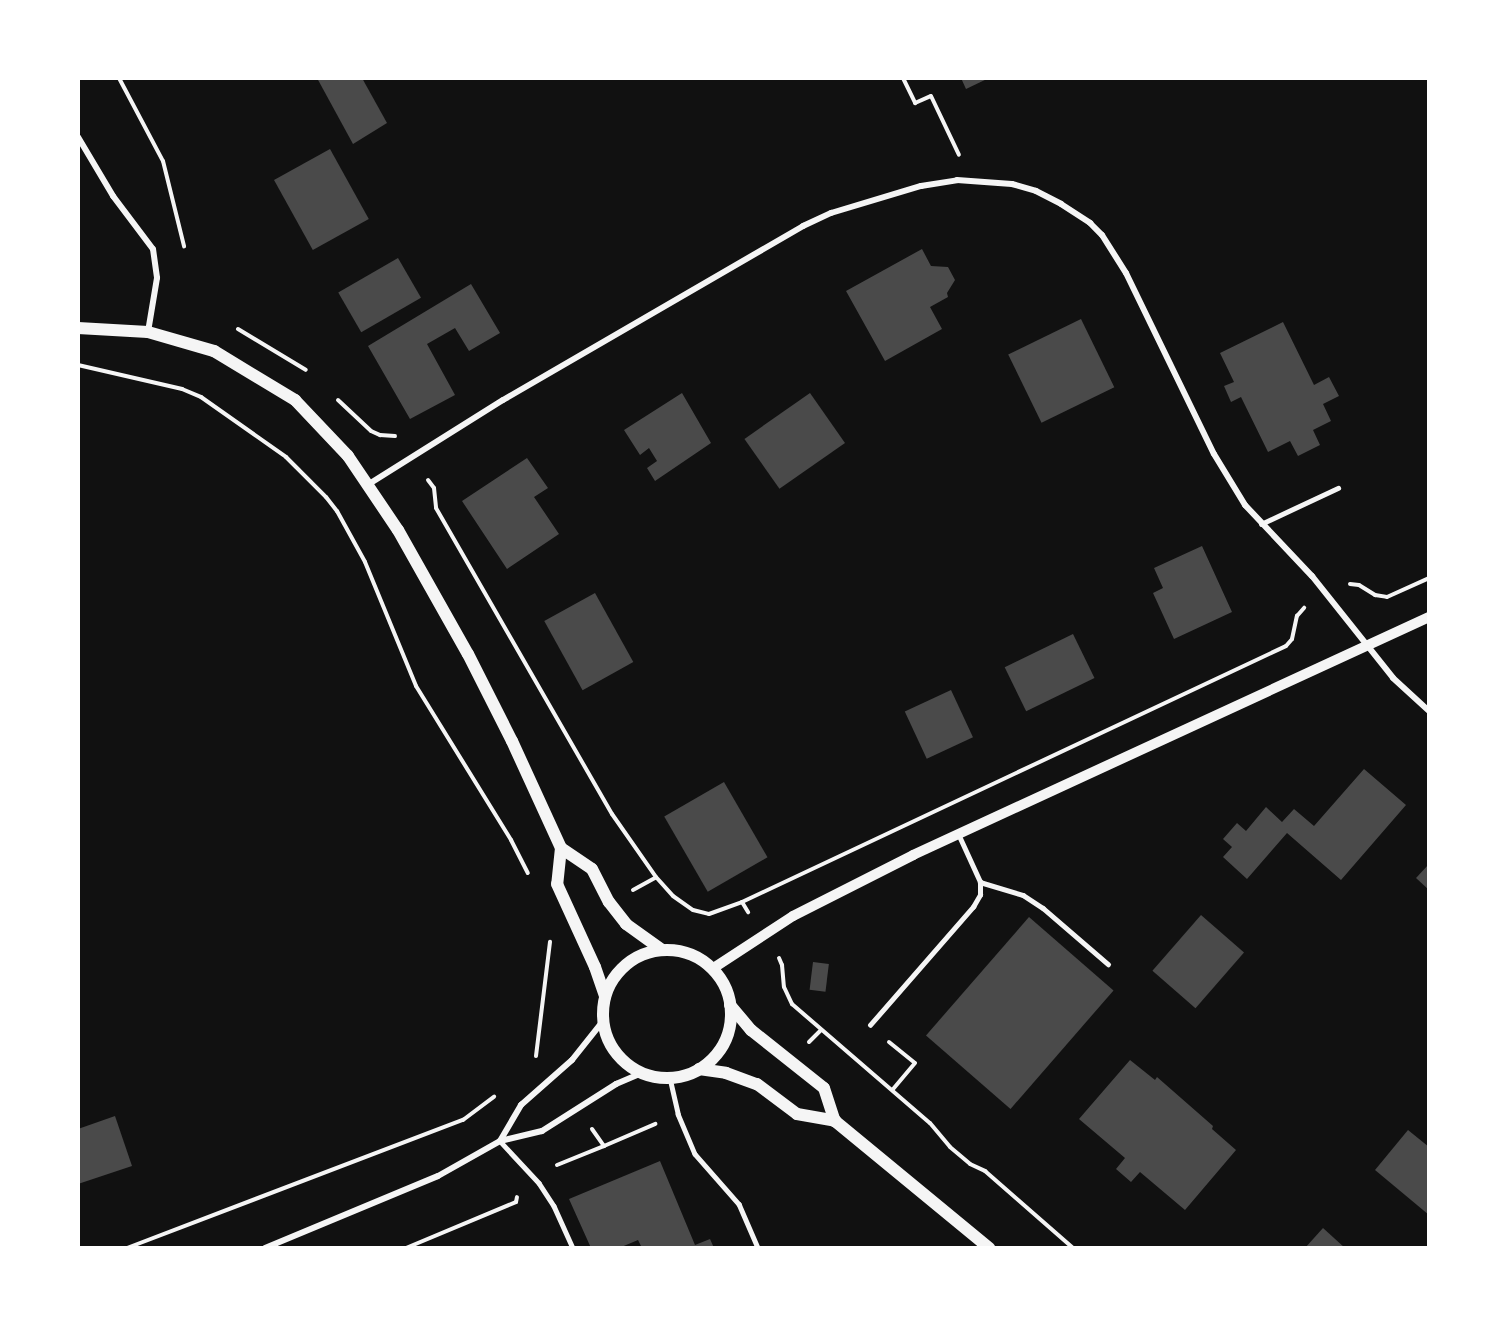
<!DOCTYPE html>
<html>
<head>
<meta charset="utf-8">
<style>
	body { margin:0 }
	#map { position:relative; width:1507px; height:1326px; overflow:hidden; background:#111; font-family:Ubuntu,sans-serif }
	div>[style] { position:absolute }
	.building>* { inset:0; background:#4a4a4a; transform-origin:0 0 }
	.path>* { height:4px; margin:-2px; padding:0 2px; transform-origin:2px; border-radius:2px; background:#f5f5f5 }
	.service>* { height:4.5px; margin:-2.25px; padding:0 2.25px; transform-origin:2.25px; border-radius:2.25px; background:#f5f5f5 }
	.minor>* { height:6px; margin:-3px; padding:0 3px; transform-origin:3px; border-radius:3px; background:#f5f5f5 }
	.tertiary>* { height:10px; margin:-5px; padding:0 5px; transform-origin:5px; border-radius:5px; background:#f5f5f5 }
	.secondary>* { height:12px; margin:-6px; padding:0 6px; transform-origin:6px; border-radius:6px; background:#f5f5f5 }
	.secondary>.ring { margin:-6px; padding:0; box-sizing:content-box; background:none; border:12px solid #f5f5f5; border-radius:50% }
	span { translate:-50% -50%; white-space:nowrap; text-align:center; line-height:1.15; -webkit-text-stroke:4.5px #fff; paint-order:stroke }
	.frame { position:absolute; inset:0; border:80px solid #fff; pointer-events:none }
</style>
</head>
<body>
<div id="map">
	<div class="building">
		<i style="clip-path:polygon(317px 78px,362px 78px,387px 123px,353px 144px)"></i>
		<i style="clip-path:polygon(961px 78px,989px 78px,966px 89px)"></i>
		<i style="left:330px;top:149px;width:80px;height:64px;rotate:61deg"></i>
		<i style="clip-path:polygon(922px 249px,931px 266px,948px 267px,955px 280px,947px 293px,948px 297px,930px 307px,942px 329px,885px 361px,846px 291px)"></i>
		<i style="left:398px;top:258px;width:46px;height:69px;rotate:60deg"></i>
		<i style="clip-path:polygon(471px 284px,500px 333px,469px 351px,455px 328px,427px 344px,455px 395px,410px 419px,368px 346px)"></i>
		<i style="left:1081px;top:319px;width:76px;height:81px;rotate:64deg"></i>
		<i style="clip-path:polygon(1283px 322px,1314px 385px,1329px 377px,1339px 396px,1323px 404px,1331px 421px,1313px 430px,1320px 445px,1298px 456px,1290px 441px,1268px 452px,1241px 397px,1231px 402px,1224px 386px,1234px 382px,1220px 353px)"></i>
		<i style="clip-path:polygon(682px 393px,711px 443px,655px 481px,647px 468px,657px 461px,649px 448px,640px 455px,624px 430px)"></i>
		<i style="left:810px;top:393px;width:61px;height:80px;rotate:55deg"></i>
		<i style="clip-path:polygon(527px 458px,548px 488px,534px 497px,559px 534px,507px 569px,462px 501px)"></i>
		<i style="clip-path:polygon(1202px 546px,1232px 612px,1174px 639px,1153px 593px,1163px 588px,1154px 568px)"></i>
		<i style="left:595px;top:593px;width:79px;height:58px;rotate:61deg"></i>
		<i style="left:1073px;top:634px;width:49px;height:76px;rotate:64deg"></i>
		<i style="left:951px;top:690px;width:52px;height:51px;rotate:65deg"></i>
		<i style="clip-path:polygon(1364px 769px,1406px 805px,1341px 880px,1287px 833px,1247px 879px,1223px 857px,1232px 847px,1223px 839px,1237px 823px,1246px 831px,1266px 807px,1282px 822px,1294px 809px,1314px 826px)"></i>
		<i style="left:724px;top:782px;width:87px;height:69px;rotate:60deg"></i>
		<i style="clip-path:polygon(1429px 864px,1429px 890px,1416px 878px)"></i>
		<i style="left:1201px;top:915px;width:57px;height:74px;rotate:41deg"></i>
		<i style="left:1029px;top:917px;width:112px;height:157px;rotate:41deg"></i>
		<i style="left:813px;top:962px;width:16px;height:28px;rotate:7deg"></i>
		<i style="clip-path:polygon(1130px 1060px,1155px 1080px,1157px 1077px,1213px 1126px,1212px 1129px,1236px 1150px,1185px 1210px,1140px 1172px,1131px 1182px,1116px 1169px,1125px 1158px,1079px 1119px)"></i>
		<i style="clip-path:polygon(115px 1116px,132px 1166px,78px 1184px,78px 1129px)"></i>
		<i style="clip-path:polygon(1408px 1130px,1429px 1147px,1429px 1215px,1375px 1170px)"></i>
		<i style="clip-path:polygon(660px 1161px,695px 1245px,710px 1239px,714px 1248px,642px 1248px,638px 1240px,619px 1248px,591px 1248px,569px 1199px)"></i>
		<i style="clip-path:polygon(1323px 1228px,1345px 1248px,1305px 1248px)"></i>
	</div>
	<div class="path">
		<i style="left:119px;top:78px;width:94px;rotate:62.1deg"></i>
		<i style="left:163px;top:161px;width:88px;rotate:76.1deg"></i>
		<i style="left:903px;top:78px;width:28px;rotate:64deg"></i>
		<i style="left:915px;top:103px;width:17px;rotate:-24deg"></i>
		<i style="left:931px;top:96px;width:65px;rotate:64.6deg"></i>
		<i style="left:238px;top:329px;width:79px;rotate:31.1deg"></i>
		<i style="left:78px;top:365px;width:107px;rotate:13deg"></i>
		<i style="left:182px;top:389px;width:21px;rotate:23deg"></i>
		<i style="left:201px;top:397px;width:104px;rotate:35.2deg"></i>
		<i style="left:286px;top:457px;width:57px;rotate:45deg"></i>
		<i style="left:326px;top:497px;width:18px;rotate:52deg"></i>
		<i style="left:337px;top:511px;width:58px;rotate:61.2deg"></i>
		<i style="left:365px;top:562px;width:134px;rotate:67.6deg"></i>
		<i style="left:416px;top:686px;width:181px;rotate:58.3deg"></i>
		<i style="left:511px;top:840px;width:37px;rotate:63deg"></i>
		<i style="left:338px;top:400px;width:45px;rotate:43.2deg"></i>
		<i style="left:371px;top:431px;width:10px;rotate:24deg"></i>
		<i style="left:380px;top:435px;width:15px;rotate:4deg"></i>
		<i style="left:428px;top:480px;width:10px;rotate:53deg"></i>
		<i style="left:434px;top:488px;width:20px;rotate:84deg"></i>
		<i style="left:436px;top:508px;width:353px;rotate:60.1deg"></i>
		<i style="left:612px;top:814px;width:77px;rotate:55.1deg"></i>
		<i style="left:1350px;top:584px;width:9px;rotate:6deg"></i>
		<i style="left:1359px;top:585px;width:19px;rotate:32deg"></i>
		<i style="left:1375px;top:595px;width:12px;rotate:9deg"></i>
		<i style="left:1387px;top:597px;width:46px;rotate:-24.3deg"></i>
		<i style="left:633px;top:890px;width:26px;rotate:-29deg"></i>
		<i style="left:656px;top:877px;width:25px;rotate:48deg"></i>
		<i style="left:673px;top:896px;width:24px;rotate:35deg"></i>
		<i style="left:693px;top:910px;width:16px;rotate:14deg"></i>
		<i style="left:709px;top:914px;width:35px;rotate:-20deg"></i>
		<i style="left:742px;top:902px;width:12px;rotate:59deg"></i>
		<i style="left:742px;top:902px;width:601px;rotate:-25.2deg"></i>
		<i style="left:1286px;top:646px;width:9px;rotate:-49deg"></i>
		<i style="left:1292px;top:639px;width:24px;rotate:-78deg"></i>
		<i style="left:1297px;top:616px;width:11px;rotate:-49deg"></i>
		<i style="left:779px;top:958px;width:8px;rotate:67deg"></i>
		<i style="left:782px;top:965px;width:22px;rotate:85deg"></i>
		<i style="left:784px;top:987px;width:19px;rotate:65deg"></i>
		<i style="left:792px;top:1004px;width:182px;rotate:40.8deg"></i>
		<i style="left:930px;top:1123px;width:31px;rotate:50deg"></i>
		<i style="left:950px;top:1147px;width:26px;rotate:40deg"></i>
		<i style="left:970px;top:1164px;width:17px;rotate:25deg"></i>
		<i style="left:985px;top:1171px;width:117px;rotate:41.2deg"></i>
		<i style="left:809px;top:1042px;width:17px;rotate:-45deg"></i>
		<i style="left:889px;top:1042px;width:33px;rotate:39deg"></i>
		<i style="left:915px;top:1063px;width:35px;rotate:130deg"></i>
		<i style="left:536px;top:1056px;width:115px;rotate:-83deg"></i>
		<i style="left:592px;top:1129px;width:21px;rotate:55deg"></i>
		<i style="left:604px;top:1146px;width:56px;rotate:-23.3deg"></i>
		<i style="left:557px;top:1165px;width:51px;rotate:-22deg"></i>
		<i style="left:127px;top:1248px;width:360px;rotate:-20.9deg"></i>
		<i style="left:463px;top:1120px;width:39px;rotate:-37deg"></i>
		<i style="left:406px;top:1248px;width:119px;rotate:-22.7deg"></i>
		<i style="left:516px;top:1202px;width:5px;rotate:-79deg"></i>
	</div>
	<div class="service">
		<i style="left:1261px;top:524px;width:85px;rotate:-25.1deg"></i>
		<i style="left:980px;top:882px;width:45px;rotate:16.8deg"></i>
		<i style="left:1023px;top:895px;width:24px;rotate:33deg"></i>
		<i style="left:1043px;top:908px;width:86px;rotate:40.7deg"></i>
		<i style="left:870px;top:1025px;width:157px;rotate:-48.9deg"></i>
		<i style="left:973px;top:907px;width:14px;rotate:-60deg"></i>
		<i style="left:980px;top:895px;width:13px;rotate:-90deg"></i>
		<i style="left:980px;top:882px;width:53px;rotate:-114.6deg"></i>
		<i style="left:670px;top:1078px;width:37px;rotate:77deg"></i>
		<i style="left:678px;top:1114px;width:43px;rotate:67deg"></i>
		<i style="left:695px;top:1154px;width:67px;rotate:48.7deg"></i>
		<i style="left:739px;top:1204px;width:48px;rotate:66.6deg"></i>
		<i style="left:500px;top:1141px;width:57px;rotate:47.1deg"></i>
		<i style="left:539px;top:1183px;width:27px;rotate:57deg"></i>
		<i style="left:554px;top:1206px;width:46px;rotate:65.7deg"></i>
	</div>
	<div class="minor">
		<i style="left:78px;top:137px;width:69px;rotate:59.3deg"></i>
		<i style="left:113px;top:196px;width:66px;rotate:53deg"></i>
		<i style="left:153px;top:249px;width:29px;rotate:82deg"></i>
		<i style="left:157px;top:278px;width:55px;rotate:99.5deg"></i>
		<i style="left:369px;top:484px;width:158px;rotate:-32.1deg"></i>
		<i style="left:503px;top:400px;width:347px;rotate:-30.1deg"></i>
		<i style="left:803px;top:226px;width:31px;rotate:-25deg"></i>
		<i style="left:831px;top:213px;width:94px;rotate:-16.7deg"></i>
		<i style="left:921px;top:186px;width:36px;rotate:-9deg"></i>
		<i style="left:957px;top:180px;width:55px;rotate:4.2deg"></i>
		<i style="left:1012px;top:184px;width:25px;rotate:16deg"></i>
		<i style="left:1036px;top:191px;width:28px;rotate:27deg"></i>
		<i style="left:1061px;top:204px;width:35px;rotate:33deg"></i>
		<i style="left:1090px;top:223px;width:17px;rotate:45deg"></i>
		<i style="left:1102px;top:235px;width:45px;rotate:57.7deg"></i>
		<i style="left:1126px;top:273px;width:201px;rotate:64.1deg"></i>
		<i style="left:1214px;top:454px;width:60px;rotate:58.7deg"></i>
		<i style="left:1245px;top:505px;width:98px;rotate:46.7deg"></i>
		<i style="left:1312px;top:576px;width:130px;rotate:51.5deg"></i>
		<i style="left:1393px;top:678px;width:49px;rotate:42.5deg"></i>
		<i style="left:500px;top:1141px;width:42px;rotate:-59.7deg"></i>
		<i style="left:521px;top:1105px;width:68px;rotate:-41.4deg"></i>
		<i style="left:572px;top:1060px;width:50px;rotate:-51.5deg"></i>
		<i style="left:265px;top:1248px;width:187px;rotate:-22.6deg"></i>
		<i style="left:438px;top:1176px;width:71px;rotate:-29.4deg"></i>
		<i style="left:500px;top:1141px;width:43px;rotate:-13.4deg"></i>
		<i style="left:542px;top:1131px;width:88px;rotate:-32.4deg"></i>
		<i style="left:616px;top:1084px;width:28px;rotate:-23deg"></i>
	</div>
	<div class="tertiary">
		<i style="left:712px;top:969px;width:97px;rotate:-33.2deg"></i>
		<i style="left:793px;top:916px;width:135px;rotate:-26.9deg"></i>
		<i style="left:913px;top:855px;width:568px;rotate:-24.76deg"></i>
	</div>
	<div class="secondary">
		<i style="left:78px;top:328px;width:70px;rotate:3.3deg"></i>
		<i style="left:148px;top:332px;width:69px;rotate:16.1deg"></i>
		<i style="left:214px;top:351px;width:95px;rotate:31.2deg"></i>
		<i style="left:295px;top:400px;width:77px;rotate:46.6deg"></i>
		<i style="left:348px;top:456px;width:89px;rotate:56deg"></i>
		<i style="left:398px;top:530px;width:142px;rotate:60.6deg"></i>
		<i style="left:468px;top:654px;width:97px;rotate:63.2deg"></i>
		<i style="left:512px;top:741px;width:118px;rotate:65.4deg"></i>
		<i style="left:561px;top:848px;width:36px;rotate:96deg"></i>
		<i style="left:557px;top:884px;width:91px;rotate:65.4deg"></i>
		<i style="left:595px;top:967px;width:31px;rotate:71deg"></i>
		<i style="left:561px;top:848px;width:37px;rotate:34deg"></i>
		<i style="left:592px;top:869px;width:37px;rotate:63deg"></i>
		<i style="left:609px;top:902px;width:28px;rotate:52deg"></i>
		<i style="left:626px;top:924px;width:44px;rotate:35.8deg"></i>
		<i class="ring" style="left:603px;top:950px;width:116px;height:116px"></i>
		<i style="left:730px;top:1005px;width:33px;rotate:50deg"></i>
		<i style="left:751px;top:1030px;width:93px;rotate:38.5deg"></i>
		<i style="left:824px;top:1088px;width:35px;rotate:72deg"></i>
		<i style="left:699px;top:1069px;width:27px;rotate:8deg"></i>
		<i style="left:726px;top:1073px;width:33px;rotate:20deg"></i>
		<i style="left:757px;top:1084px;width:50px;rotate:36.9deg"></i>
		<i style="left:797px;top:1114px;width:39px;rotate:10deg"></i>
		<i style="left:835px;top:1121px;width:200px;rotate:39.5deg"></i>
	</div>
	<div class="frame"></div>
</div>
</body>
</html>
